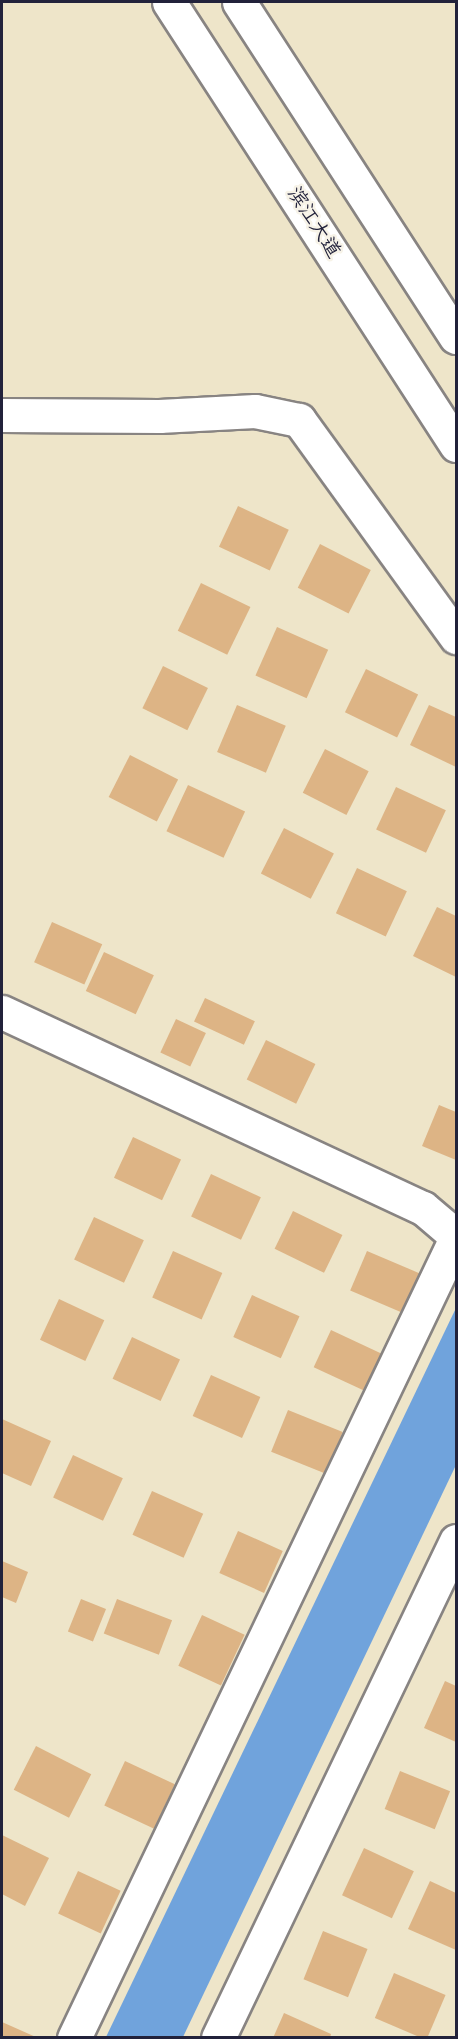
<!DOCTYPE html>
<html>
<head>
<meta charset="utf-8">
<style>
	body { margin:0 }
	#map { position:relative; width:458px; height:2039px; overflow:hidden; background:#eee5c9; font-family:Kalam,"LXGW WenKai TC",sans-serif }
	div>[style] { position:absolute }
	.water>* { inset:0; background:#70a3dc }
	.building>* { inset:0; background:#ddb485; transform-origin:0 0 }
	.roads { filter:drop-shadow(2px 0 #888482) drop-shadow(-2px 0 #888482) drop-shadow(0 2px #888482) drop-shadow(0 -2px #888482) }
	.minor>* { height:33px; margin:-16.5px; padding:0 16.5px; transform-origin:16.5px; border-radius:16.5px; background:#fff }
	.major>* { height:33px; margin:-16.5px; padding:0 16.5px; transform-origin:16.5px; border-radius:16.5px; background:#fff }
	span { translate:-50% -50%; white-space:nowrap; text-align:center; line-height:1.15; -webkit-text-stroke:5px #f7f3e8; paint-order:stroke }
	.street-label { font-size:20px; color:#22223b }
	.frame { position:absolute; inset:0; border:3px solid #22223b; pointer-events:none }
</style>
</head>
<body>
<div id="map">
	<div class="water">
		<i style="clip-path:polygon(456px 1308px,456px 1465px,183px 2037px,106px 2037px)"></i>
	</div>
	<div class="building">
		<i style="left:238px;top:506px;width:56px;height:45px;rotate:25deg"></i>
		<i style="left:320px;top:544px;width:57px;height:49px;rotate:27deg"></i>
		<i style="left:201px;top:583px;width:55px;height:53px;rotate:26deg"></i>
		<i style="left:277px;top:627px;width:56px;height:53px;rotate:24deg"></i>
		<i style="left:163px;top:666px;width:50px;height:47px;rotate:26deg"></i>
		<i style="left:366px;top:669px;width:58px;height:48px;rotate:26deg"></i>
		<i style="left:237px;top:705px;width:53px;height:51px;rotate:23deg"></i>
		<i style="clip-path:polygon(429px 705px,456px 717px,456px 767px,410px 745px)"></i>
		<i style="left:325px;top:749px;width:49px;height:49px;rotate:27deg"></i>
		<i style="left:130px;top:755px;width:54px;height:47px;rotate:27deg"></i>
		<i style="left:188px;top:785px;width:63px;height:51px;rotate:25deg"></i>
		<i style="left:396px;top:787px;width:55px;height:47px;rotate:25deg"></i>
		<i style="left:284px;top:828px;width:56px;height:51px;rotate:27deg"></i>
		<i style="left:357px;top:868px;width:55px;height:50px;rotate:25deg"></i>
		<i style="clip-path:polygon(437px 907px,456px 916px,456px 977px,413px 956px)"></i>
		<i style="left:52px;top:922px;width:55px;height:44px;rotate:24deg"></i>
		<i style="left:104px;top:952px;width:55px;height:43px;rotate:25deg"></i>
		<i style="left:205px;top:998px;width:55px;height:26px;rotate:25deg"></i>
		<i style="left:176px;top:1019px;width:33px;height:37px;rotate:25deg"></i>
		<i style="left:266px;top:1040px;width:55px;height:44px;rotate:26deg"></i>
		<i style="clip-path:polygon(439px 1105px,456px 1112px,456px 1160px,422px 1146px)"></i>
		<i style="left:133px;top:1137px;width:53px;height:45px;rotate:25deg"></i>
		<i style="left:211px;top:1174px;width:55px;height:47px;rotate:25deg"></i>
		<i style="left:293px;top:1211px;width:55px;height:42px;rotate:26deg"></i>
		<i style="left:94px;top:1217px;width:55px;height:47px;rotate:25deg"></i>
		<i style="left:173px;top:1251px;width:54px;height:51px;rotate:24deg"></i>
		<i style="left:367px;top:1251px;width:58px;height:43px;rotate:23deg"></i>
		<i style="left:252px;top:1295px;width:52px;height:46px;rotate:24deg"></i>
		<i style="left:59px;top:1299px;width:50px;height:45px;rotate:25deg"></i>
		<i style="left:331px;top:1330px;width:56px;height:41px;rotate:25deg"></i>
		<i style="left:132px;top:1337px;width:53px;height:46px;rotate:25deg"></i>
		<i style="left:211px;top:1375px;width:54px;height:45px;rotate:24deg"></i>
		<i style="left:288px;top:1410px;width:59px;height:45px;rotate:22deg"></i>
		<i style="clip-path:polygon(2px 1419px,51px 1441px,31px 1486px,2px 1473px)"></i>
		<i style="left:73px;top:1455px;width:55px;height:47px;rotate:25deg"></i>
		<i style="left:152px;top:1491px;width:56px;height:48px;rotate:24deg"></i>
		<i style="left:238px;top:1531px;width:49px;height:46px;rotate:24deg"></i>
		<i style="clip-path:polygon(2px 1561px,28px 1572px,16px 1603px,2px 1597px)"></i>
		<i style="left:81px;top:1599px;width:27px;height:35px;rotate:22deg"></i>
		<i style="left:117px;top:1599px;width:59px;height:37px;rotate:21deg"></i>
		<i style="left:202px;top:1615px;width:47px;height:56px;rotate:25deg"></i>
		<i style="clip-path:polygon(445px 1681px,456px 1686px,456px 1742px,424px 1728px)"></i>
		<i style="left:36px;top:1746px;width:62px;height:49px;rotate:27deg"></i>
		<i style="left:125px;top:1761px;width:55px;height:49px;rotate:25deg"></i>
		<i style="left:400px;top:1771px;width:54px;height:41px;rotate:22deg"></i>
		<i style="clip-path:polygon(2px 1835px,49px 1858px,25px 1906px,2px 1894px)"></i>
		<i style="left:364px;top:1848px;width:55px;height:52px;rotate:25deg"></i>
		<i style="left:78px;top:1871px;width:47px;height:47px;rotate:25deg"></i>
		<i style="clip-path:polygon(430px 1881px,456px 1893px,456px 1950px,408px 1929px)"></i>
		<i style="left:323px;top:1931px;width:48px;height:52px;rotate:22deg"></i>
		<i style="left:394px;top:1973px;width:56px;height:49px;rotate:23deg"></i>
		<i style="clip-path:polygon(284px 2013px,331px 2034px,330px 2038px,273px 2038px)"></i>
		<i style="clip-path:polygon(2px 2022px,38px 2038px,2px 2038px)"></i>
	</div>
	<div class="roads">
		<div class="minor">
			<i style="left:2px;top:415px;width:157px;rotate:0.4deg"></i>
			<i style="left:159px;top:416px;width:96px;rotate:-3deg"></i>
			<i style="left:255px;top:411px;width:45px;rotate:11.6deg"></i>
			<i style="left:299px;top:420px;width:268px;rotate:54.1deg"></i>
			<i style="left:2px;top:1012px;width:464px;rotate:25deg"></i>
			<i style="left:423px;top:1208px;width:43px;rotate:40.3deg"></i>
			<i style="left:74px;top:2038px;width:887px;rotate:-64.48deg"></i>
			<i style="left:218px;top:2038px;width:551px;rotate:-64.41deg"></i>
		</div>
		<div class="major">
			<i style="left:169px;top:2px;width:528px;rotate:57.06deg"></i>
			<i style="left:239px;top:2px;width:399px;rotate:57.1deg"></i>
		</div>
	</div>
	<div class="street-label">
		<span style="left:313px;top:223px;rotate:57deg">滨江大道</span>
	</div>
	<div class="frame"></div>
</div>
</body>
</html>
